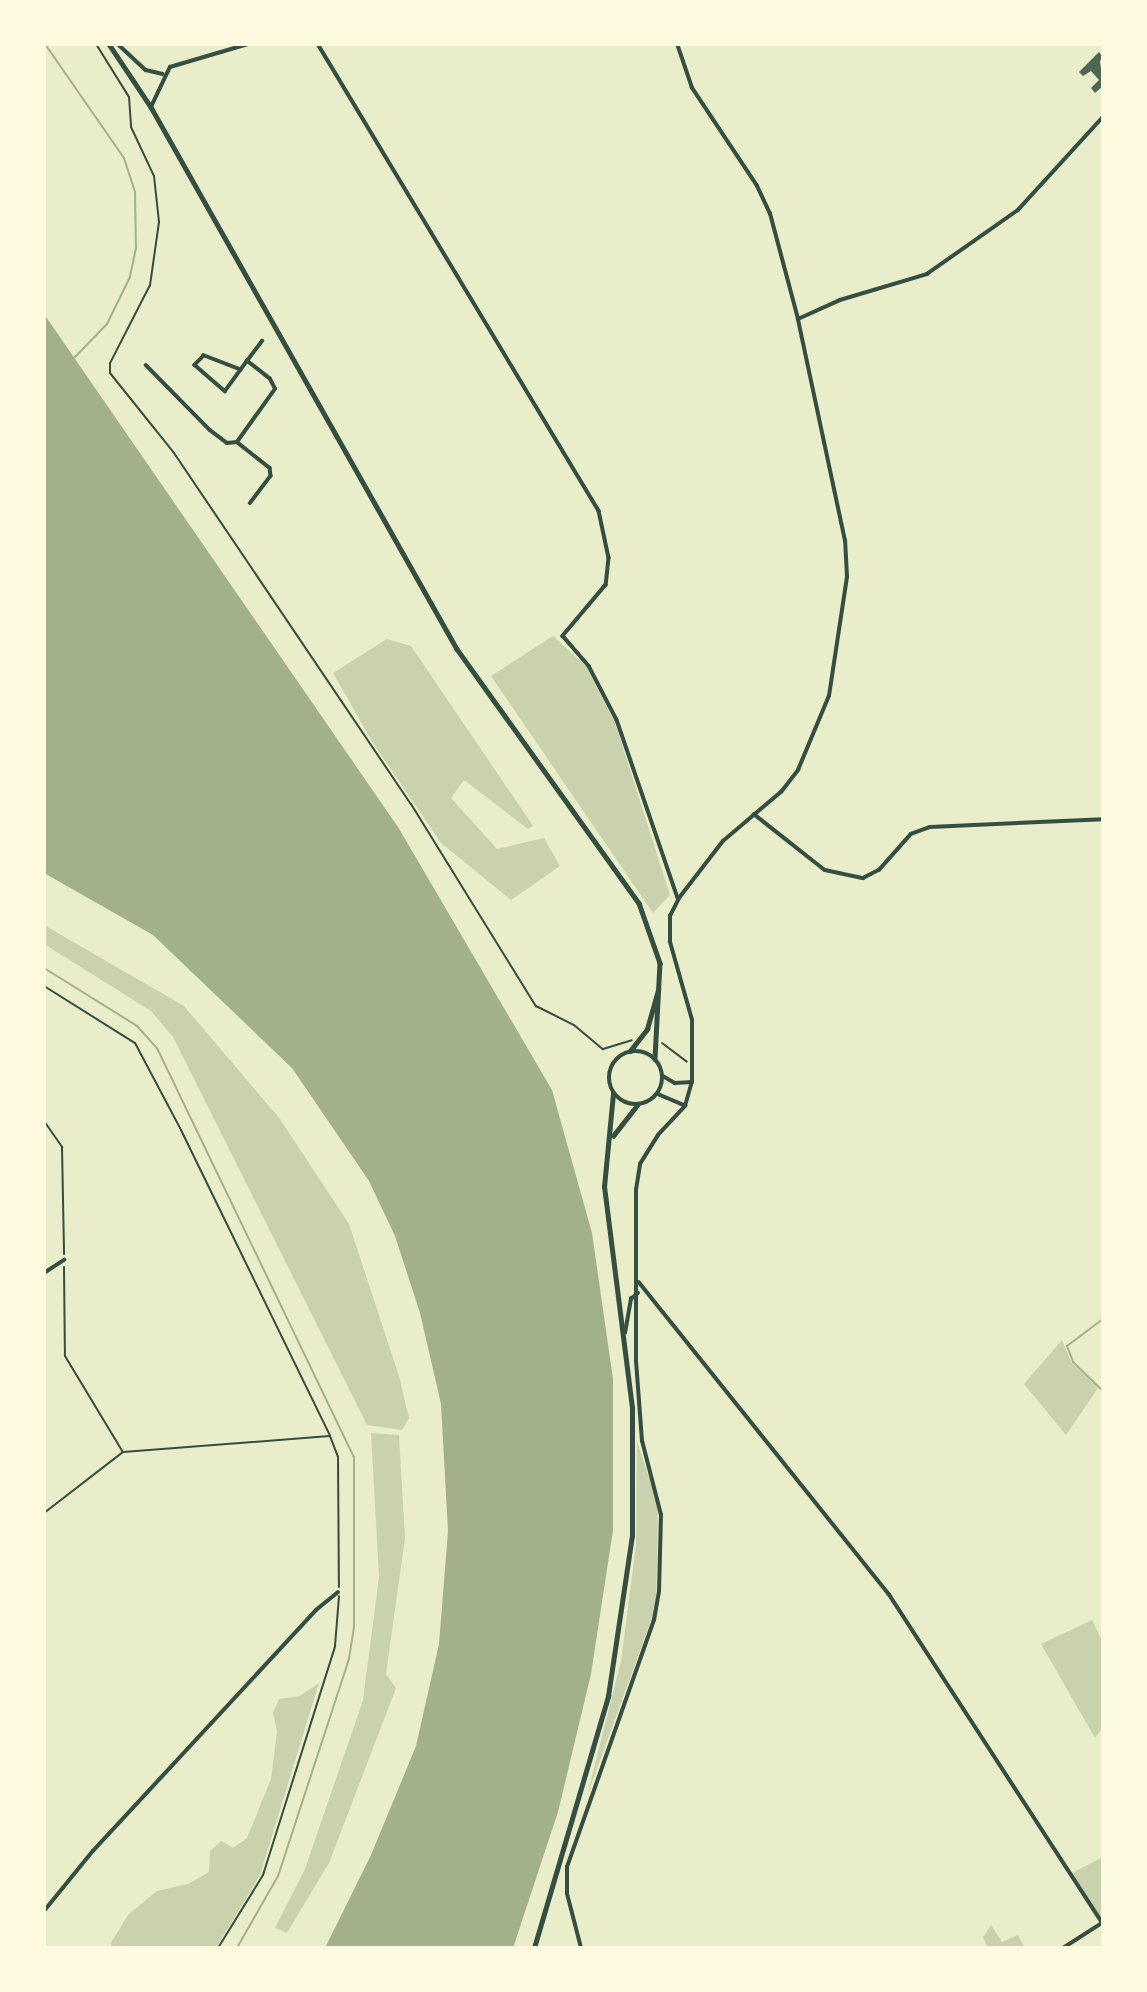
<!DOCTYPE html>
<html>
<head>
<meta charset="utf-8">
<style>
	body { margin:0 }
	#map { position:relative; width:1147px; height:1992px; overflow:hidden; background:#e9edc9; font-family:"PT Sans Narrow",sans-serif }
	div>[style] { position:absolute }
	.green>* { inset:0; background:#cad2ad }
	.water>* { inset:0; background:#a3b18a }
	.stream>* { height:2px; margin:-1px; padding:0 1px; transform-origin:1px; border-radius:1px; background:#a3b18a }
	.building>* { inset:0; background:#4f6655 }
	.path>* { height:2px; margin:-1px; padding:0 1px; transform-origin:1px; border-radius:1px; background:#344e41 }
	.minor>* { height:3.5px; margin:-1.75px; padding:0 1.75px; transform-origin:1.75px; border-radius:1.75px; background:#344e41 }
	.tertiary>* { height:4.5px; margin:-2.25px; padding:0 2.25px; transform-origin:2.25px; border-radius:2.25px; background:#344e41 }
	.tertiary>.ring { margin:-2.25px; padding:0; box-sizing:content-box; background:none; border:4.5px solid #344e41; border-radius:50% }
	span { translate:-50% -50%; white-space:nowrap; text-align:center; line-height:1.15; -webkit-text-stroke:6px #fefae0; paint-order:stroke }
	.frame { position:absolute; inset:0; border:46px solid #fefae0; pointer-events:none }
</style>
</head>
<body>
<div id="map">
	<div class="green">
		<i style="clip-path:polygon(553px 636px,587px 667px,615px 723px,670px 895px,653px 913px,491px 676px)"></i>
		<i style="clip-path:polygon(387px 639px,411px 646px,533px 826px,528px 829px,464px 780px,451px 798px,497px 849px,544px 838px,560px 866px,511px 900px,441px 843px,373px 743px,333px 673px)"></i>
		<i style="clip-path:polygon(44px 925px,184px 1006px,280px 1119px,349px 1224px,399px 1376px,409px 1418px,402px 1430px,367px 1425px,173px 1037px,151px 1011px,44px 944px)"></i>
		<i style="clip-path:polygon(1062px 1340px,1071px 1362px,1098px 1388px,1066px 1435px,1024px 1384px)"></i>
		<i style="clip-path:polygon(371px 1433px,399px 1435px,405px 1538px,386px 1674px,396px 1688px,329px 1863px,287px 1933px,275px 1928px,305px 1869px,363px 1700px,379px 1577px)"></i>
		<i style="clip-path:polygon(637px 1441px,658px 1505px,656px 1607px,587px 1796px,621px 1661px,636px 1545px)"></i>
		<i style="clip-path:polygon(1092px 1620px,1103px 1643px,1103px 1727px,1095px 1738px,1041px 1644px)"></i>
		<i style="clip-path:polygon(319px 1683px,260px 1875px,216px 1948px,112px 1948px,111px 1943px,128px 1915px,157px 1891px,188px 1884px,209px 1872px,210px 1851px,221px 1841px,233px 1848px,247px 1838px,271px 1779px,277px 1731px,273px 1713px,279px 1699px,300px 1696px)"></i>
		<i style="clip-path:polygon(1103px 1857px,1103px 1918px,1102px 1920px,1072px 1873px)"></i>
		<i style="clip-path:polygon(991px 1925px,1002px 1942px,1018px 1935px,1025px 1948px,988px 1948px,983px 1937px)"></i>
	</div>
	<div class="water">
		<i style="clip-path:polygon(44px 314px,398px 827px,552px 1090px,592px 1233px,613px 1379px,613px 1530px,591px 1674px,558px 1812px,513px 1948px,325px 1948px,371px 1855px,416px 1746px,439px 1644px,448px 1531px,441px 1404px,420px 1313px,395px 1236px,369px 1181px,292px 1068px,153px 935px,44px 873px)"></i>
	</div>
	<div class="stream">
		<i style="left:45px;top:44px;width:139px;rotate:55.3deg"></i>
		<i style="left:124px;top:158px;width:36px;rotate:72deg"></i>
		<i style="left:135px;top:192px;width:56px;rotate:89deg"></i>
		<i style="left:136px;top:248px;width:30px;rotate:102deg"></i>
		<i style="left:130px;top:277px;width:52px;rotate:116.1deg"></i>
		<i style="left:107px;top:324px;width:46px;rotate:134.1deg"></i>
		<i style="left:44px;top:968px;width:110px;rotate:31.9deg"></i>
		<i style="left:137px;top:1026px;width:30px;rotate:48deg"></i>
		<i style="left:157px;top:1048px;width:454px;rotate:64.3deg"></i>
		<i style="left:354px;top:1457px;width:170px;rotate:90deg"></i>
		<i style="left:354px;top:1627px;width:32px;rotate:99deg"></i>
		<i style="left:349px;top:1659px;width:228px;rotate:108.1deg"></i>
		<i style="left:278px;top:1876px;width:83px;rotate:119.7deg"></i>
		<i style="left:1103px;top:1319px;width:45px;rotate:143.1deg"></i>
		<i style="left:1067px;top:1346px;width:17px;rotate:69deg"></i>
		<i style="left:1073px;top:1362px;width:42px;rotate:44deg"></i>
	</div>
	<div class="building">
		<i style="clip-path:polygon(1099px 52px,1103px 57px,1100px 61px,1103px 86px,1095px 93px,1091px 88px,1099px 80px,1091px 71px,1083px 76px,1079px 72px)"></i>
	</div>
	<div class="path">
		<i style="left:96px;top:44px;width:62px;rotate:58.1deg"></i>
		<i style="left:129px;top:97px;width:30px;rotate:86deg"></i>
		<i style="left:131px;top:127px;width:54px;rotate:64.9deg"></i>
		<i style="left:154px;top:176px;width:46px;rotate:83.8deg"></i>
		<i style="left:159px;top:222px;width:64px;rotate:98.1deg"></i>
		<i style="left:150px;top:285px;width:88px;rotate:117.1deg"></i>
		<i style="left:110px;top:363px;width:10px;rotate:90deg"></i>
		<i style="left:110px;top:373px;width:102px;rotate:51.3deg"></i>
		<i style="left:174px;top:453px;width:424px;rotate:56deg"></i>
		<i style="left:411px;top:804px;width:238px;rotate:58.3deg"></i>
		<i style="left:536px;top:1006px;width:42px;rotate:26.6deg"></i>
		<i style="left:574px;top:1025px;width:38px;rotate:40deg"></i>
		<i style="left:603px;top:1049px;width:30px;rotate:-17deg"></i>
		<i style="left:44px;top:986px;width:107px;rotate:32.1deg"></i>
		<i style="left:135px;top:1043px;width:98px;rotate:62.1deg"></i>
		<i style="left:181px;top:1130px;width:340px;rotate:64deg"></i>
		<i style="left:330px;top:1436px;width:22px;rotate:69deg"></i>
		<i style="left:338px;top:1457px;width:130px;rotate:89.6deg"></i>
		<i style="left:662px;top:1043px;width:31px;rotate:37deg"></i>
		<i style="left:44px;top:1121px;width:32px;rotate:55deg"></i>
		<i style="left:62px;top:1147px;width:107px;rotate:88.9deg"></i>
		<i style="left:64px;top:1267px;width:89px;rotate:89.4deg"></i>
		<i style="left:65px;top:1356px;width:112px;rotate:58.9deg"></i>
		<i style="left:44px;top:1513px;width:100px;rotate:-37.7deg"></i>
		<i style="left:123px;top:1452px;width:207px;rotate:-4.4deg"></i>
		<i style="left:218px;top:1948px;width:86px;rotate:-58.3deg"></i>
		<i style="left:263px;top:1875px;width:240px;rotate:-72.5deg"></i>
		<i style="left:335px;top:1646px;width:50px;rotate:-85.4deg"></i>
	</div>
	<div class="minor">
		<i style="left:118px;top:44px;width:38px;rotate:43deg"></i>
		<i style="left:146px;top:70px;width:17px;rotate:13deg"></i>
		<i style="left:318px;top:44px;width:545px;rotate:58.96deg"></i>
		<i style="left:599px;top:511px;width:48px;rotate:78deg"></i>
		<i style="left:609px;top:558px;width:27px;rotate:96deg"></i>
		<i style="left:606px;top:585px;width:67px;rotate:130.1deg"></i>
		<i style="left:563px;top:636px;width:40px;rotate:49deg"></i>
		<i style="left:589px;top:666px;width:61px;rotate:62.6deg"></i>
		<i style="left:617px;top:720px;width:188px;rotate:71.1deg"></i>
		<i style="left:151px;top:107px;width:44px;rotate:-64.6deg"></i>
		<i style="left:170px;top:67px;width:81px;rotate:-16.4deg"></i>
		<i style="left:798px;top:319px;width:46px;rotate:-24.3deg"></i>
		<i style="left:840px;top:300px;width:91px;rotate:-16.6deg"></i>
		<i style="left:927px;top:274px;width:111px;rotate:-35.1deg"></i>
		<i style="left:1018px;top:210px;width:126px;rotate:-47.6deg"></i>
		<i style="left:146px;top:365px;width:91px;rotate:45.4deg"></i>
		<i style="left:210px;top:430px;width:21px;rotate:37deg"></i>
		<i style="left:227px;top:443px;width:10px;rotate:-6deg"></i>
		<i style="left:237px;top:442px;width:42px;rotate:38.2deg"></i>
		<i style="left:270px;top:468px;width:8px;rotate:83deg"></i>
		<i style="left:271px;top:476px;width:34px;rotate:127deg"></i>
		<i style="left:241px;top:370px;width:40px;rotate:-159deg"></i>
		<i style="left:204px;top:356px;width:13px;rotate:135deg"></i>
		<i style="left:195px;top:365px;width:40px;rotate:41deg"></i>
		<i style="left:225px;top:391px;width:37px;rotate:-54deg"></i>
		<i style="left:247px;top:361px;width:25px;rotate:-53deg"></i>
		<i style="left:237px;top:442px;width:65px;rotate:-54.4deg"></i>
		<i style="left:275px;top:389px;width:11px;rotate:-117deg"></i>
		<i style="left:270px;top:379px;width:29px;rotate:-142deg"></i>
		<i style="left:754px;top:814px;width:90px;rotate:38.3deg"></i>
		<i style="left:825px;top:870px;width:39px;rotate:12deg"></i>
		<i style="left:863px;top:878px;width:18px;rotate:-27deg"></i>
		<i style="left:879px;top:870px;width:48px;rotate:-48.4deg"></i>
		<i style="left:911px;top:834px;width:20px;rotate:-20deg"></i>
		<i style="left:930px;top:827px;width:173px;rotate:-2.6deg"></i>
		<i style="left:663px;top:1076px;width:14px;rotate:30deg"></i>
		<i style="left:675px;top:1083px;width:17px;rotate:-3deg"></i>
		<i style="left:658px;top:1094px;width:28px;rotate:23deg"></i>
		<i style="left:44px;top:1273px;width:24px;rotate:-33deg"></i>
		<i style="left:639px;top:1282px;width:400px;rotate:51.3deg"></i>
		<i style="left:889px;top:1594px;width:392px;rotate:57deg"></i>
		<i style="left:625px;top:1333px;width:35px;rotate:-80deg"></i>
		<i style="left:631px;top:1299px;width:9px;rotate:-41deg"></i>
		<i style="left:44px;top:1911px;width:77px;rotate:-50.8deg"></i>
		<i style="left:93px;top:1851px;width:328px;rotate:-47.2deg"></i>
		<i style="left:316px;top:1610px;width:28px;rotate:-39deg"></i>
		<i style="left:581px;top:1948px;width:56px;rotate:-104.5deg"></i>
		<i style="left:567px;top:1894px;width:27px;rotate:-90deg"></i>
		<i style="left:567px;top:1867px;width:262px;rotate:-70.6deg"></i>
		<i style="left:654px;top:1620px;width:29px;rotate:-80deg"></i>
		<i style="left:659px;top:1591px;width:76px;rotate:-88.5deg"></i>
		<i style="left:661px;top:1515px;width:76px;rotate:-104.4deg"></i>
		<i style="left:642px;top:1441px;width:80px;rotate:-94.3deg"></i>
		<i style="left:636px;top:1361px;width:171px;rotate:-90deg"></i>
		<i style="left:636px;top:1190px;width:26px;rotate:-81deg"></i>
		<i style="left:640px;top:1164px;width:34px;rotate:-58deg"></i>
		<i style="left:658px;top:1135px;width:40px;rotate:-47deg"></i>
		<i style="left:685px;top:1106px;width:25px;rotate:-74deg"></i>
		<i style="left:692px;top:1082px;width:62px;rotate:-90deg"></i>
		<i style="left:692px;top:1020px;width:81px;rotate:-105.8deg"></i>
		<i style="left:670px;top:942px;width:26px;rotate:-90deg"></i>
		<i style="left:670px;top:916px;width:20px;rotate:-63deg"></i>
		<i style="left:679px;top:898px;width:72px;rotate:-52.3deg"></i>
		<i style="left:723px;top:841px;width:76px;rotate:-40.2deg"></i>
		<i style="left:781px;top:792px;width:28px;rotate:-52deg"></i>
		<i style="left:798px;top:770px;width:80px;rotate:-67.3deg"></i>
		<i style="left:829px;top:696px;width:120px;rotate:-81.4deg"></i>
		<i style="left:847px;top:577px;width:36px;rotate:-93deg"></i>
		<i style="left:845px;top:541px;width:227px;rotate:-102deg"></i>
		<i style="left:798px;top:319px;width:109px;rotate:-104.9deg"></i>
		<i style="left:770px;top:214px;width:31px;rotate:-115deg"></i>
		<i style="left:757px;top:186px;width:118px;rotate:-123.6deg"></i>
		<i style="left:692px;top:88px;width:46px;rotate:-108.8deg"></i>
		<i style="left:1063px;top:1948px;width:46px;rotate:-32.7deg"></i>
	</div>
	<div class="tertiary">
		<i style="left:109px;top:44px;width:76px;rotate:56.3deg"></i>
		<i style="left:151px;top:107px;width:622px;rotate:60.55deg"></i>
		<i style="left:457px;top:649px;width:312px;rotate:54.4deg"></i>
		<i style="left:639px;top:903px;width:64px;rotate:70.7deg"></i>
		<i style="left:660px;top:963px;width:96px;rotate:93deg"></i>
		<i class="ring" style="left:609px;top:1051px;width:49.5px;height:49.5px"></i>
		<i style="left:630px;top:1051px;width:28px;rotate:-52deg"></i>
		<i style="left:647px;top:1029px;width:41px;rotate:-74.2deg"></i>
		<i style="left:613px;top:1136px;width:39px;rotate:-52deg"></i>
		<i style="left:534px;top:1948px;width:263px;rotate:-73.6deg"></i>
		<i style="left:608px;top:1696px;width:162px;rotate:-81.5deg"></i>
		<i style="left:632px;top:1536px;width:128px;rotate:-90deg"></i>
		<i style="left:632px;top:1408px;width:223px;rotate:-97.2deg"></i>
		<i style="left:604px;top:1187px;width:94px;rotate:-84.5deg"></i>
	</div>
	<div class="frame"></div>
</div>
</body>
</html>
